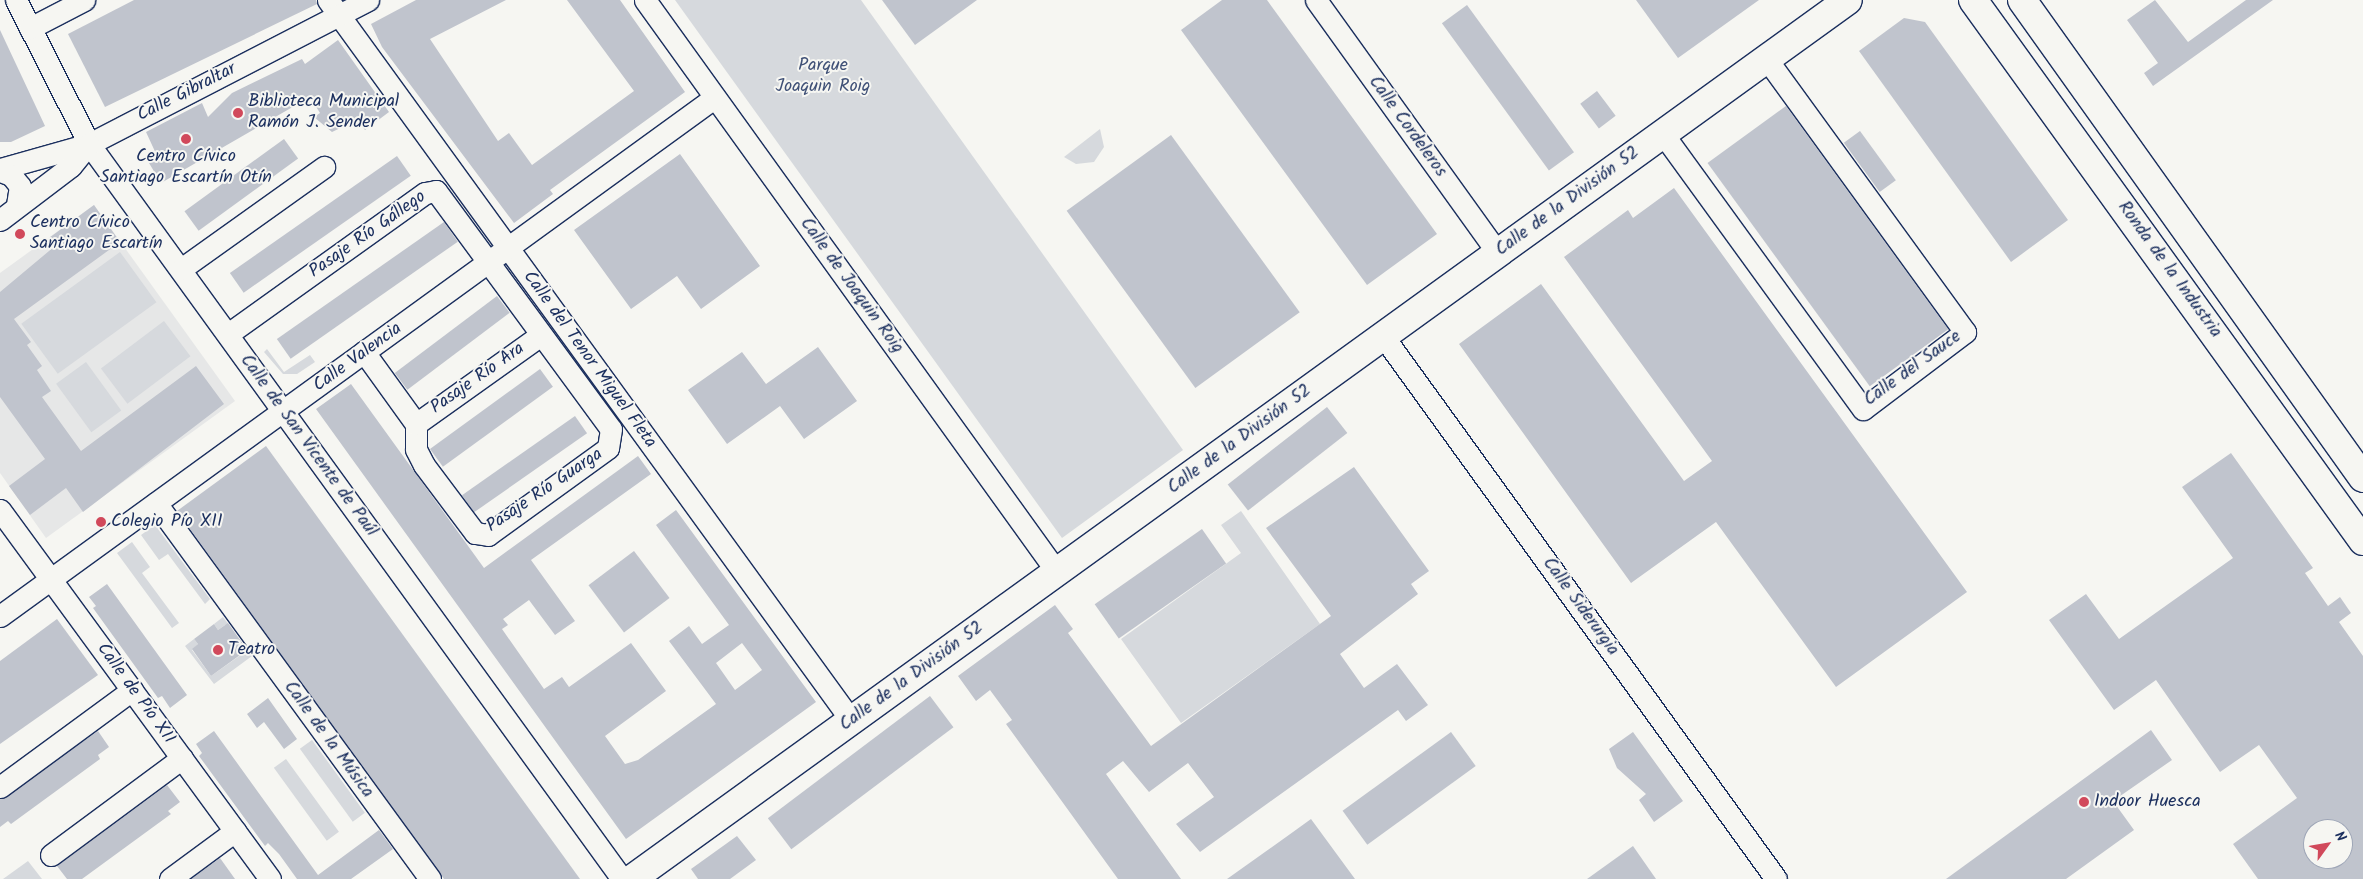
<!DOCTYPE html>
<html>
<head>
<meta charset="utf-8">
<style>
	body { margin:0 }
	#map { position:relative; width:2363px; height:879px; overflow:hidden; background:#f6f6f2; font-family:Kalam,sans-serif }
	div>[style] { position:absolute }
	.built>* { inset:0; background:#e6e7e7 }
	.green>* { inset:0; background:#d6d9dd; transform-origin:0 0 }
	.building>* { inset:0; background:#c0c4cd; transform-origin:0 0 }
	.roads { filter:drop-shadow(1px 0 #1b2f5e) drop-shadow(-1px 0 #1b2f5e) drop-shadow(0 1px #1b2f5e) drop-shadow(0 -1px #1b2f5e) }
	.street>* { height:21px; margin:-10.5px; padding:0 10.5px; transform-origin:10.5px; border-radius:10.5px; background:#f6f6f2 }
	.secondary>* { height:28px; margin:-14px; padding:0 14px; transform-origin:14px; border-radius:14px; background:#f6f6f2 }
	.dots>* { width:14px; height:14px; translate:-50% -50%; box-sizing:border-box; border:2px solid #f6f6f2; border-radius:50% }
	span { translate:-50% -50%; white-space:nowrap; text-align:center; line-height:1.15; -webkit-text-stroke:4px #f6f6f2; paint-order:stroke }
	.park-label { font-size:18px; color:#405177 }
	.street-label { font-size:18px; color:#1b2f5e }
	.poi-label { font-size:18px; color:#1b2f5e }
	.left { translate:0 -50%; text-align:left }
	.north { position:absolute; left:2303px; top:819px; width:50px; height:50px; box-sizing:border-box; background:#f6f6f2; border:1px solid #9ea6b7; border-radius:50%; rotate:58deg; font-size:14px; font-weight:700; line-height:20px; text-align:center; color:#1b2f5e }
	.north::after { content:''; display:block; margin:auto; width:18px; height:22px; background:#d1495b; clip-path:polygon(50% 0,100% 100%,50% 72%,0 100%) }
</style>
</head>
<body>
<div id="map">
	<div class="built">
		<i style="clip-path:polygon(94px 205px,235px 401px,46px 538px,0 473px,0 273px)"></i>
	</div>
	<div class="green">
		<i style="clip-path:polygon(675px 0,861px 0,1183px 450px,1062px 538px)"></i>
		<i style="clip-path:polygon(1100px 129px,1104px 147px,1094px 162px,1076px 164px,1064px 157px)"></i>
		<i style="left:120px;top:252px;width:62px;height:122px;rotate:54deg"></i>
		<i style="left:164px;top:321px;width:44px;height:79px;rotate:53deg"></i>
		<i style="clip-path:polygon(267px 349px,284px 372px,310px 355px,315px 362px,297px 374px,283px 374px,264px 352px)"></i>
		<i style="left:86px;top:362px;width:60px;height:37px;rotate:54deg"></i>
		<i style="clip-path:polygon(1241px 511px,1320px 624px,1181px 723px,1121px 639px,1241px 553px,1221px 525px)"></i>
		<i style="clip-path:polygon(155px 525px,210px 599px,205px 604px,168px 554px,159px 560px,141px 535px)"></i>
		<i style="clip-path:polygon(132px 542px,150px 567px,142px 573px,179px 623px,172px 628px,117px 553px)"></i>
		<i style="clip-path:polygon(223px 617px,252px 656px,214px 684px,185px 646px,194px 639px,198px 644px,192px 650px,211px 676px,245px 652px,225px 625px,218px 630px,214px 624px)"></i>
		<i style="left:312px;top:740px;width:90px;height:15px;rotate:54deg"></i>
		<i style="left:286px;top:759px;width:90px;height:15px;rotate:54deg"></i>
		<i style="clip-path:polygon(28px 861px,42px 879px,3px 879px)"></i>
	</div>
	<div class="building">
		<i style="clip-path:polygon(134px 0,316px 0,317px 4px,105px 107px,68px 34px)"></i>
		<i style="clip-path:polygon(416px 0,506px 0,430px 39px,498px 141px,509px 133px,532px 165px,634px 91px,567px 0,620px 0,685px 92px,550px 190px,553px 194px,514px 223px,382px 47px,371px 24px)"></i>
		<i style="clip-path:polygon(882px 0,977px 0,915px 45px)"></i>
		<i style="clip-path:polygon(1222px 0,1267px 0,1437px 234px,1367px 285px,1181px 30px)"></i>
		<i style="clip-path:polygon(1636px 0,1759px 0,1678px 58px)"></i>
		<i style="clip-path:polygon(2155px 0,2188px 42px,2246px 0,2273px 0,2153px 86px,2144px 73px,2158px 63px,2127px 20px)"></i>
		<i style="left:1467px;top:5px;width:182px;height:31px;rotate:54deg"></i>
		<i style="clip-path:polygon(1904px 18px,1925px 22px,2068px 220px,2011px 262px,1859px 51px)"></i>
		<i style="clip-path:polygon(0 30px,45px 126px,11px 142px,0 142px)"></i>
		<i style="clip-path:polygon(338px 40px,389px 112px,365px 130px,357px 120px,332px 132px,314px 117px,320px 113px,310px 97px,161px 183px,149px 163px,158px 158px,146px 132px,202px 103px,208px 117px,232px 93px,302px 59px,305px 64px)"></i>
		<i style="left:1597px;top:91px;width:31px;height:21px;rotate:53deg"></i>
		<i style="left:1786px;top:106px;width:276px;height:97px;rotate:54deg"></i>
		<i style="left:1860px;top:131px;width:61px;height:20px;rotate:54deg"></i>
		<i style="left:1171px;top:135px;width:219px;height:129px;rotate:54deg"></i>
		<i style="left:284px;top:139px;width:24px;height:123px;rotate:54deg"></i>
		<i style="clip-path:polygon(680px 154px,760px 266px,701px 309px,677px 276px,631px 309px,574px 230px)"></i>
		<i style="left:397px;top:156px;width:24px;height:204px;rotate:55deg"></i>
		<i style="clip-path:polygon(1674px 188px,1967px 592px,1836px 687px,1716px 522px,1631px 583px,1459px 344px,1541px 284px,1684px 481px,1712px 461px,1564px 257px,1628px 210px,1633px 218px)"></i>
		<i style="clip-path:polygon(94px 205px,120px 242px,14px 319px,31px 342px,27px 345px,42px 366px,37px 370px,51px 391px,42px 397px,81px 451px,196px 366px,224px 404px,83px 512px,66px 488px,30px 515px,9px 486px,45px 459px,0 397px,0 292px,55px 246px,49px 238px)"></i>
		<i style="left:444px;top:222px;width:24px;height:204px;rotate:55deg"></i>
		<i style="left:497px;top:296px;width:21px;height:128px;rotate:53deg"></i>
		<i style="clip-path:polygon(818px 347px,857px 401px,804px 439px,780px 406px,727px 444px,688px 390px,742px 352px,766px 384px)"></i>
		<i style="left:540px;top:369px;width:22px;height:136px;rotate:54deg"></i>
		<i style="clip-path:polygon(evenodd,351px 384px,484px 568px,638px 456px,651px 474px,531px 560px,575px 621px,555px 635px,529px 600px,503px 619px,508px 625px,502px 629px,544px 689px,562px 677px,569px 687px,631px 643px,666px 691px,605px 736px,625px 764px,638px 760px,716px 704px,669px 641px,689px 626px,702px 644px,729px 625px,656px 525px,676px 510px,816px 702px,626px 839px,316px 409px,351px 384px,742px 643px,762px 670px,735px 690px,716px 663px,742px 643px)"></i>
		<i style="left:1327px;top:407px;width:33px;height:126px;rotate:52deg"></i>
		<i style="left:575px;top:416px;width:21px;height:138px;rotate:55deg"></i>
		<i style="clip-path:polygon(266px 446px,559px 850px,580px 879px,444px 879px,177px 511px)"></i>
		<i style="clip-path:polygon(evenodd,2231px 453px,2313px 568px,2305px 573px,2328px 606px,2340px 597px,2351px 613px,2339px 622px,2363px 656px,2363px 879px,2258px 879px,2233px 844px,2297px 798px,2259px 745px,2220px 772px,2156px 680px,2114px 710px,2049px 620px,2086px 594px,2119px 639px,2233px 558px,2182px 487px,2231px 453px,2313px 829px,2343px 829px,2343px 859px,2313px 859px,2313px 829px)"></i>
		<i style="clip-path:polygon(1354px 467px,1429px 571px,1411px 584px,1418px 594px,1340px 654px,1364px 688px,1397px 664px,1428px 705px,1406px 721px,1398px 710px,1200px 852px,1176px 824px,1214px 797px,1188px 763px,1149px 792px,1123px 761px,1106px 774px,1181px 879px,1118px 879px,1006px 724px,1012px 720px,990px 690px,976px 701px,958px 676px,1055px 605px,1073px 629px,1068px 633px,1151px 746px,1331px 616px,1266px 528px)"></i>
		<i style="left:1202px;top:529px;width:42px;height:131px;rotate:55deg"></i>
		<i style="left:634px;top:551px;width:59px;height:57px;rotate:53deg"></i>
		<i style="clip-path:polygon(107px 584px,187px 695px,170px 708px,162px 696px,158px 698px,93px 608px,96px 606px,89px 597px)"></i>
		<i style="clip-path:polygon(57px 619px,98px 675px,0 744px,0 661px)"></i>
		<i style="clip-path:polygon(228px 623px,247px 650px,211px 676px,192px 649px,198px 644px,194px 639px,214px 624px,218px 630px)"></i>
		<i style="left:930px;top:696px;width:39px;height:203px;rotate:53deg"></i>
		<i style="clip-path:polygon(268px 698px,297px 739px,284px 749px,264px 722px,257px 728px,247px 714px)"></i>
		<i style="clip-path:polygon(2151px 730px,2172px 760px,2113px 801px,2134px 830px,2066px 879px,1946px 879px)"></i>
		<i style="clip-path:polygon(98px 731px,109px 747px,98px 755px,100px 759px,11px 824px,8px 821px,0 827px,0 799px)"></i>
		<i style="clip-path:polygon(214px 731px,318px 875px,379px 830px,393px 849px,351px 879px,297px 879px,279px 854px,268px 843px,265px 846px,199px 756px,202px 753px,196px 744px)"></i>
		<i style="left:1451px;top:732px;width:42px;height:134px;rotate:54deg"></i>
		<i style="clip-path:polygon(1633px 732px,1683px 801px,1654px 822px,1639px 800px,1646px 794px,1617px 768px,1609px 749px)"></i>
		<i style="clip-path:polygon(167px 785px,180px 802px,168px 811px,171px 814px,82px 879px,67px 879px,57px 866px)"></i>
		<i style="clip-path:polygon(1311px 819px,1355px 879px,1227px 879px,1293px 832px)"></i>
		<i style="clip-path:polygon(737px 836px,756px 860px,730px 879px,698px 879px,691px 869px)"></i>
		<i style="clip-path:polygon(1633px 846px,1656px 879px,1587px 879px)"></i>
		<i style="clip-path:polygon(220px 858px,235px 879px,191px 879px)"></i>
	</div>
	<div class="roads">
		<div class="street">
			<i style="left:16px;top:0;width:161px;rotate:63.1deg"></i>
			<i style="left:89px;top:144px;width:908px;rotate:54.05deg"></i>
			<i style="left:328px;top:0;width:890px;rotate:54.01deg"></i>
			<i style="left:645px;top:0;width:705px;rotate:54.24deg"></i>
			<i style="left:1316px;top:0;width:312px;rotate:54.3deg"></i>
			<i style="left:30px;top:28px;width:61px;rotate:-27.4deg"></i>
			<i style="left:1663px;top:134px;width:340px;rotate:54deg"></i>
			<i style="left:1863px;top:409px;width:128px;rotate:-37deg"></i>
			<i style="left:1965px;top:332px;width:337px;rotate:-126deg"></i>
			<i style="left:0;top:169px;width:92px;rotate:-15.7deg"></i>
			<i style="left:89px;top:144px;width:314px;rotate:-27.3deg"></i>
			<i style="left:0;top:171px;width:12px;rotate:20deg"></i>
			<i style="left:11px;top:175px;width:14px;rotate:51deg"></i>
			<i style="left:20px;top:186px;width:20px;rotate:99deg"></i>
			<i style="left:0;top:220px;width:89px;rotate:-37.3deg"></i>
			<i style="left:71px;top:166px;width:28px;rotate:-51deg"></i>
			<i style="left:181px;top:269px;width:176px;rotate:-35.5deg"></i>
			<i style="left:228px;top:334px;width:242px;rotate:-35.6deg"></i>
			<i style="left:425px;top:193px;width:11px;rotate:-10deg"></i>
			<i style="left:436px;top:191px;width:295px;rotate:53.7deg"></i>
			<i style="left:611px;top:429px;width:19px;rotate:99deg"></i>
			<i style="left:608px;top:448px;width:148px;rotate:144.1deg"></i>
			<i style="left:488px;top:535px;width:13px;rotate:-171deg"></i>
			<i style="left:475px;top:533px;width:85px;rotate:-126.9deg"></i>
			<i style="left:424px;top:465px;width:18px;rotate:-117deg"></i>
			<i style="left:416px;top:449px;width:25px;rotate:-90deg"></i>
			<i style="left:416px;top:424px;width:89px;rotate:-125.8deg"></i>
			<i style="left:1383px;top:336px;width:670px;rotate:54.1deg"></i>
			<i style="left:416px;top:424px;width:153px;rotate:-35.5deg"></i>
			<i style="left:156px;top:503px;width:465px;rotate:53.9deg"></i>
			<i style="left:0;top:510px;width:457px;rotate:53.8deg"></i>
			<i style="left:0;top:616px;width:882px;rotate:-35.96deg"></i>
			<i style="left:0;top:787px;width:164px;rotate:-36.3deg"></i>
			<i style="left:51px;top:855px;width:163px;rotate:-36.5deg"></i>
			<i style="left:170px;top:879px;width:81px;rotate:-36.4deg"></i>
		</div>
		<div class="secondary">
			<i style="left:1973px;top:0;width:667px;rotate:54.21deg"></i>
			<i style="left:2022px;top:0;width:587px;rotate:54.5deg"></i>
			<i style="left:632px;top:879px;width:1500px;rotate:-35.86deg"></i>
		</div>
	</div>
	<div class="dots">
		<i style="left:238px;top:113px;background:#d1495b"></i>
		<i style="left:186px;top:139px;background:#d1495b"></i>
		<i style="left:20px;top:234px;background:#d1495b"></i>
		<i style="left:101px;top:522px;background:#d1495b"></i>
		<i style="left:218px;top:650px;background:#d1495b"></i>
		<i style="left:2084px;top:802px;background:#d1495b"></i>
	</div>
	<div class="park-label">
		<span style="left:823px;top:77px">Parque<br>Joaquin Roig</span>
	</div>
	<div class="street-label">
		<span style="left:187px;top:93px;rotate:-27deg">Calle Gibraltar</span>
		<span style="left:1407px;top:127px;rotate:54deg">Calle Cordeleros</span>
		<span style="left:1568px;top:202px;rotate:-36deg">Calle de la División 52</span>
		<span style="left:368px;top:235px;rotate:-35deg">Pasaje Río Gállego</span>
		<span style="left:2169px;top:270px;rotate:54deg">Ronda de la Industria</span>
		<span style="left:851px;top:286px;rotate:54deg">Calle de Joaquin Roig</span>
		<span style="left:358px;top:358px;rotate:-36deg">Calle Valencia</span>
		<span style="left:589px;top:360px;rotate:54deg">Calle del Tenor Miguel Fleta</span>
		<span style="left:1913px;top:369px;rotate:-36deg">Calle del Sauce</span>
		<span style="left:478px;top:379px;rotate:-35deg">Pasaje Río Ara</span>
		<span style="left:1240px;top:440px;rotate:-36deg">Calle de la División 52</span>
		<span style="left:308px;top:446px;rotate:54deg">Calle de San Vicente de Paúl</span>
		<span style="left:545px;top:491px;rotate:-34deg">Pasaje Río Guarga</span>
		<span style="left:1580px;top:607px;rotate:54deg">Calle Siderurgia</span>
		<span style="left:912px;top:677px;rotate:-36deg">Calle de la División 52</span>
		<span style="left:135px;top:694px;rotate:54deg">Calle de Pío XII</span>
		<span style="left:328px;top:740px;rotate:54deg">Calle de la Música</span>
	</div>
	<div class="poi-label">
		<span class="left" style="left:248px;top:113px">Biblioteca Municipal<br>Ramón J. Sender</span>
		<span style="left:186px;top:168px">Centro Cívico<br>Santiago Escartín Otín</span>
		<span class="left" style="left:30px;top:234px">Centro Cívico<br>Santiago Escartín</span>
		<span class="left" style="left:111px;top:522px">Colegio Pío XII</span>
		<span class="left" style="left:228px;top:650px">Teatro</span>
		<span class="left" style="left:2094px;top:802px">Indoor Huesca</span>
	</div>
	<div class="north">N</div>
</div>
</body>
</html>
